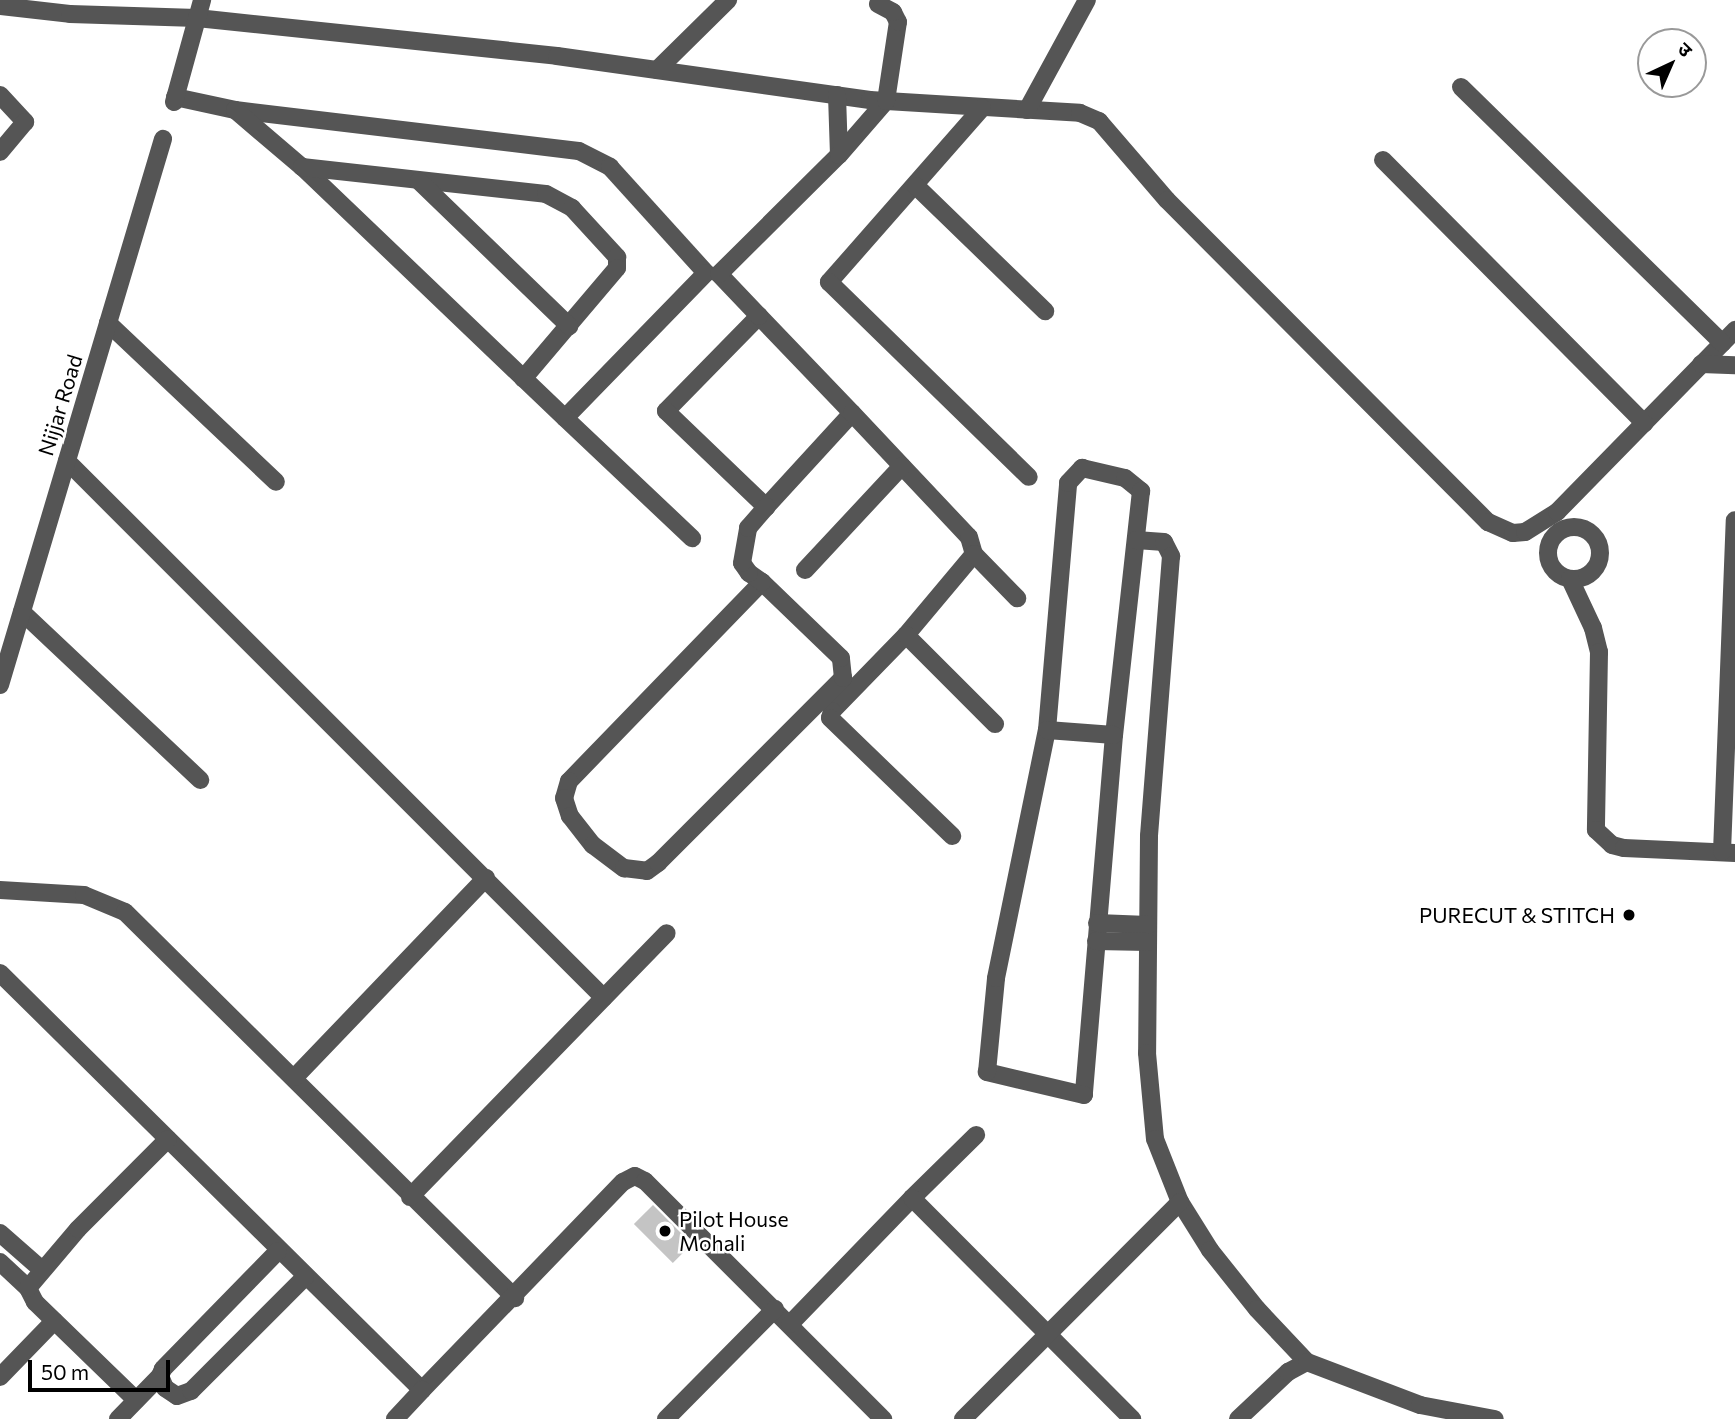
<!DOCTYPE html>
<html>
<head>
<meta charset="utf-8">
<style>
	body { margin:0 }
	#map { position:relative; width:1735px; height:1419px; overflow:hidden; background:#fff; font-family:Commissioner,"Noto Sans Devanagari",sans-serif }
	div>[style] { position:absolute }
	.building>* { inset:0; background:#c4c4c4; transform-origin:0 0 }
	.minor>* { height:18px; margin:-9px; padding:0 9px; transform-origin:9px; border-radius:9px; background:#555 }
	.minor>.ring { margin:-9px; padding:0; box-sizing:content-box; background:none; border:18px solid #555; border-radius:50% }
	.dots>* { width:19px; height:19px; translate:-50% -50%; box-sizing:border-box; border:4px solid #fff; border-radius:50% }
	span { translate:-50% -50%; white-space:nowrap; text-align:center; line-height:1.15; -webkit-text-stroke:5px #fff; paint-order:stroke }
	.street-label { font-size:21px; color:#000 }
	.poi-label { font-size:21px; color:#000 }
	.right { translate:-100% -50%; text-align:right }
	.left { translate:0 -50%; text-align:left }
	.north { position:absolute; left:1637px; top:28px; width:70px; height:70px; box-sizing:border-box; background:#fff; border:2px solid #999; border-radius:50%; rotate:44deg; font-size:19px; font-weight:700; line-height:28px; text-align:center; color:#000 }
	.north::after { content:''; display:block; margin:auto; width:24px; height:32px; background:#000; clip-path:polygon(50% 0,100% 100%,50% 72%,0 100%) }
	.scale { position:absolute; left:28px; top:1360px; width:142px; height:32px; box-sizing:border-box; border:4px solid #000; border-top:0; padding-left:9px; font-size:21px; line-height:24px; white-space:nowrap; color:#000; -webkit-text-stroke:5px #fff; paint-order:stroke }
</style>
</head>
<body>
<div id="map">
	<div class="building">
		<i style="left:653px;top:1205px;width:55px;height:27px;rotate:45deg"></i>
	</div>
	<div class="minor">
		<i style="left:0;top:6px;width:70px;rotate:6.5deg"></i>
		<i style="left:70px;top:14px;width:127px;rotate:1.8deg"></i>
		<i style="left:197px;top:18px;width:362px;rotate:6deg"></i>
		<i style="left:557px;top:56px;width:316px;rotate:8deg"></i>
		<i style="left:870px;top:100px;width:210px;rotate:3.5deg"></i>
		<i style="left:1080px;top:113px;width:21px;rotate:23deg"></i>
		<i style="left:1099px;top:121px;width:104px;rotate:49.3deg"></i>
		<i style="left:1167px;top:200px;width:455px;rotate:45.1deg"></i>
		<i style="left:1488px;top:522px;width:27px;rotate:24deg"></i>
		<i style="left:1513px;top:533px;width:12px;rotate:-5deg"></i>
		<i style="left:1525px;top:532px;width:38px;rotate:-32deg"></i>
		<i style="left:1557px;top:512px;width:255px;rotate:-45.6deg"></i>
		<i style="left:657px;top:70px;width:100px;rotate:-44.6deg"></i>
		<i style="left:1461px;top:87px;width:366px;rotate:44.4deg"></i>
		<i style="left:0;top:95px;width:37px;rotate:47deg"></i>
		<i style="left:25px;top:122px;width:39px;rotate:130deg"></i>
		<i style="left:837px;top:95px;width:60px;rotate:88.1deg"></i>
		<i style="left:175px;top:97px;width:61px;rotate:12.2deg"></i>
		<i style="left:235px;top:110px;width:346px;rotate:6.8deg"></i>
		<i style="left:579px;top:151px;width:35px;rotate:27deg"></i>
		<i style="left:610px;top:167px;width:143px;rotate:47.8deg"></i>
		<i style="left:706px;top:273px;width:202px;rotate:134.2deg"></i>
		<i style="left:565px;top:418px;width:364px;rotate:-136.3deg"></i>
		<i style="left:302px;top:167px;width:88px;rotate:-139.6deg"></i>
		<i style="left:174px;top:102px;width:106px;rotate:-74.6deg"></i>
		<i style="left:982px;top:108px;width:232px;rotate:131.3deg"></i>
		<i style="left:829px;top:282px;width:279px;rotate:44.3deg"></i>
		<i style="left:1027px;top:110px;width:125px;rotate:-61.4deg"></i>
		<i style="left:1383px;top:160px;width:371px;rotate:45.2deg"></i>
		<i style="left:302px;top:167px;width:245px;rotate:6.3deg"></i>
		<i style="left:546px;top:194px;width:30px;rotate:28deg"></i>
		<i style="left:572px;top:208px;width:67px;rotate:47.4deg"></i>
		<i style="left:617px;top:257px;width:11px;rotate:90deg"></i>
		<i style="left:617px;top:268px;width:145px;rotate:130.3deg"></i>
		<i style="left:419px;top:181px;width:209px;rotate:44deg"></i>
		<i style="left:916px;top:186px;width:180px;rotate:44.1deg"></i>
		<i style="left:759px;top:316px;width:133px;rotate:134.4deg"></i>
		<i style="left:666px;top:411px;width:139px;rotate:43.8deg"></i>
		<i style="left:766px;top:507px;width:127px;rotate:-47.5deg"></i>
		<i style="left:852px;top:413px;width:134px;rotate:-133.8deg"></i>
		<i style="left:759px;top:316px;width:58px;rotate:-133.6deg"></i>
		<i style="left:719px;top:274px;width:169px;rotate:-44.8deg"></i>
		<i style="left:839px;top:155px;width:72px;rotate:-49deg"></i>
		<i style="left:886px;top:101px;width:80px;rotate:-81.4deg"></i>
		<i style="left:898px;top:22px;width:11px;rotate:-117deg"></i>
		<i style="left:893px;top:12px;width:17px;rotate:-152deg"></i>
		<i style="left:108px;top:323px;width:231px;rotate:43.4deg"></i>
		<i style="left:1701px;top:364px;width:34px;rotate:2deg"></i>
		<i style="left:852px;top:413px;width:170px;rotate:46.7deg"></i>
		<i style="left:969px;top:537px;width:18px;rotate:74deg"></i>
		<i style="left:974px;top:554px;width:106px;rotate:130deg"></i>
		<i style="left:906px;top:635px;width:106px;rotate:134.2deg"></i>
		<i style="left:832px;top:711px;width:7px;rotate:106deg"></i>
		<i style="left:830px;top:718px;width:170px;rotate:44deg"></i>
		<i style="left:565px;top:418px;width:175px;rotate:43.4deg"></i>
		<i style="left:67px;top:461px;width:759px;rotate:45deg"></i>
		<i style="left:1082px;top:468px;width:44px;rotate:13.1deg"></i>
		<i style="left:1125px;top:478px;width:21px;rotate:39deg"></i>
		<i style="left:1141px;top:491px;width:245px;rotate:96.3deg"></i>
		<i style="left:1114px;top:735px;width:361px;rotate:94.8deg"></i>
		<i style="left:1084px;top:1095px;width:100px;rotate:-166.7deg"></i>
		<i style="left:987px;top:1072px;width:94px;rotate:-84.5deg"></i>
		<i style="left:996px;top:978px;width:253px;rotate:-78.4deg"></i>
		<i style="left:1047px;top:730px;width:248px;rotate:-85.1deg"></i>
		<i style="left:1068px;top:483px;width:21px;rotate:-47deg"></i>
		<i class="ring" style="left:1548px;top:527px;width:34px;height:34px"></i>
		<i style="left:1136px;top:540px;width:28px;rotate:4deg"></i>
		<i style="left:1164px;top:542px;width:16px;rotate:63deg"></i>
		<i style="left:1171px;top:556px;width:281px;rotate:94.5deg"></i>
		<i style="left:1149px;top:836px;width:217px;rotate:90.5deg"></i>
		<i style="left:1147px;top:1053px;width:86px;rotate:84.7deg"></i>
		<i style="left:1155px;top:1139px;width:68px;rotate:68.4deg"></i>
		<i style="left:1180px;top:1202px;width:57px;rotate:58deg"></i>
		<i style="left:1210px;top:1250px;width:75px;rotate:51.5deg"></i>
		<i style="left:1257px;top:1309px;width:73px;rotate:46.7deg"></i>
		<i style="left:974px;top:554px;width:62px;rotate:45.7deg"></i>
		<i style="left:805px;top:570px;width:142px;rotate:-47deg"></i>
		<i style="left:1570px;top:579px;width:54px;rotate:64.9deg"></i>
		<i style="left:1593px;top:628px;width:25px;rotate:76deg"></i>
		<i style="left:1599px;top:652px;width:178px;rotate:91deg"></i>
		<i style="left:1596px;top:830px;width:22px;rotate:43deg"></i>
		<i style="left:1612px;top:845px;width:12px;rotate:14deg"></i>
		<i style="left:1624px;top:848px;width:111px;rotate:2.6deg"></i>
		<i style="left:762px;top:582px;width:277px;rotate:134.1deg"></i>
		<i style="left:569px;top:781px;width:18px;rotate:106deg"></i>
		<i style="left:564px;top:798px;width:19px;rotate:72deg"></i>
		<i style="left:570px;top:816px;width:37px;rotate:52deg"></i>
		<i style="left:593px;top:845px;width:39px;rotate:37deg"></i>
		<i style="left:624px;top:868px;width:23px;rotate:7deg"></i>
		<i style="left:647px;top:871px;width:14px;rotate:-36deg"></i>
		<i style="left:658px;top:863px;width:262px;rotate:-45deg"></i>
		<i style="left:843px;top:678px;width:20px;rotate:-96deg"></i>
		<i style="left:841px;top:658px;width:110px;rotate:-136.1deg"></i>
		<i style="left:762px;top:582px;width:16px;rotate:-145deg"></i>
		<i style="left:749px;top:573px;width:12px;rotate:-125deg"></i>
		<i style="left:742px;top:563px;width:36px;rotate:-80deg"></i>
		<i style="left:748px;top:528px;width:28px;rotate:-49deg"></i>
		<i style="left:22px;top:612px;width:245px;rotate:43.3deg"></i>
		<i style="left:906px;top:635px;width:126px;rotate:45deg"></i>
		<i style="left:0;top:685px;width:570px;rotate:-73.38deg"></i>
		<i style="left:1047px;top:730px;width:67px;rotate:4.3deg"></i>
		<i style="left:1722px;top:852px;width:332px;rotate:-87.8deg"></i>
		<i style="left:0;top:890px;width:84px;rotate:3.4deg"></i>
		<i style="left:84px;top:895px;width:44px;rotate:22.5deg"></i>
		<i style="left:125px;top:912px;width:549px;rotate:44.7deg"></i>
		<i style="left:1097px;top:923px;width:51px;rotate:2.2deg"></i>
		<i style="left:1096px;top:941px;width:52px;rotate:1.1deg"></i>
		<i style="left:0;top:973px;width:593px;rotate:44.66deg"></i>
		<i style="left:422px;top:1390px;width:289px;rotate:-46deg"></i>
		<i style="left:623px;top:1182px;width:13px;rotate:-27deg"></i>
		<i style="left:635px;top:1176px;width:11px;rotate:27deg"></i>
		<i style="left:645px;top:1181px;width:337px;rotate:45deg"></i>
		<i style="left:295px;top:1077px;width:276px;rotate:-46.2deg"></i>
		<i style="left:410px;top:1197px;width:368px;rotate:-45.8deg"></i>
		<i style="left:912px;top:1198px;width:90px;rotate:-44.5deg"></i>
		<i style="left:0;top:1233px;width:55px;rotate:41.3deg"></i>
		<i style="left:278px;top:1251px;width:165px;rotate:134.3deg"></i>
		<i style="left:163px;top:1369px;width:8px;rotate:113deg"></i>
		<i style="left:160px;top:1376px;width:13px;rotate:67deg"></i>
		<i style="left:165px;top:1388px;width:14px;rotate:34deg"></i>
		<i style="left:177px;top:1396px;width:15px;rotate:-20deg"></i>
		<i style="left:191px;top:1391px;width:161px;rotate:-45deg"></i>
		<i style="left:0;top:1262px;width:38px;rotate:43deg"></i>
		<i style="left:790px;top:1324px;width:175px;rotate:-45.9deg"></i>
		<i style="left:912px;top:1198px;width:312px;rotate:45.1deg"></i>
		<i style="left:0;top:1377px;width:78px;rotate:-46deg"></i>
		<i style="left:136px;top:1400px;width:141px;rotate:-135.9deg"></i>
		<i style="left:35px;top:1302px;width:16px;rotate:-117deg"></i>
		<i style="left:28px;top:1288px;width:77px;rotate:-49.7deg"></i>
		<i style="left:78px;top:1229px;width:127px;rotate:-45deg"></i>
		<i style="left:118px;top:1419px;width:60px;rotate:-45.7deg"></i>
		<i style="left:395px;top:1419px;width:40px;rotate:-47deg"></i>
		<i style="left:666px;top:1419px;width:155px;rotate:-45.3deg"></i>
		<i style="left:963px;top:1419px;width:307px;rotate:-45deg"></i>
		<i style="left:1238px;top:1419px;width:69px;rotate:-43.2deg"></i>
		<i style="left:1288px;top:1372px;width:21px;rotate:-28deg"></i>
		<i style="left:1307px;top:1362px;width:121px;rotate:20.8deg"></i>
		<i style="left:1420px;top:1405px;width:76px;rotate:10.6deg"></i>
	</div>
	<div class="dots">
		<i style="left:1629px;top:915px;background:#000"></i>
		<i style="left:665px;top:1231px;background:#000"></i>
	</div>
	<div class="street-label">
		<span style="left:60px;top:405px;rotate:-73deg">Nijjar Road</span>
	</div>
	<div class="poi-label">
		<span class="right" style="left:1615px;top:915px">PURECUT &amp; STITCH</span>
		<span class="left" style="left:679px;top:1231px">Pilot House<br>Mohali</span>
	</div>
	<div class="north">उ</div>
	<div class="scale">50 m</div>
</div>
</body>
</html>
